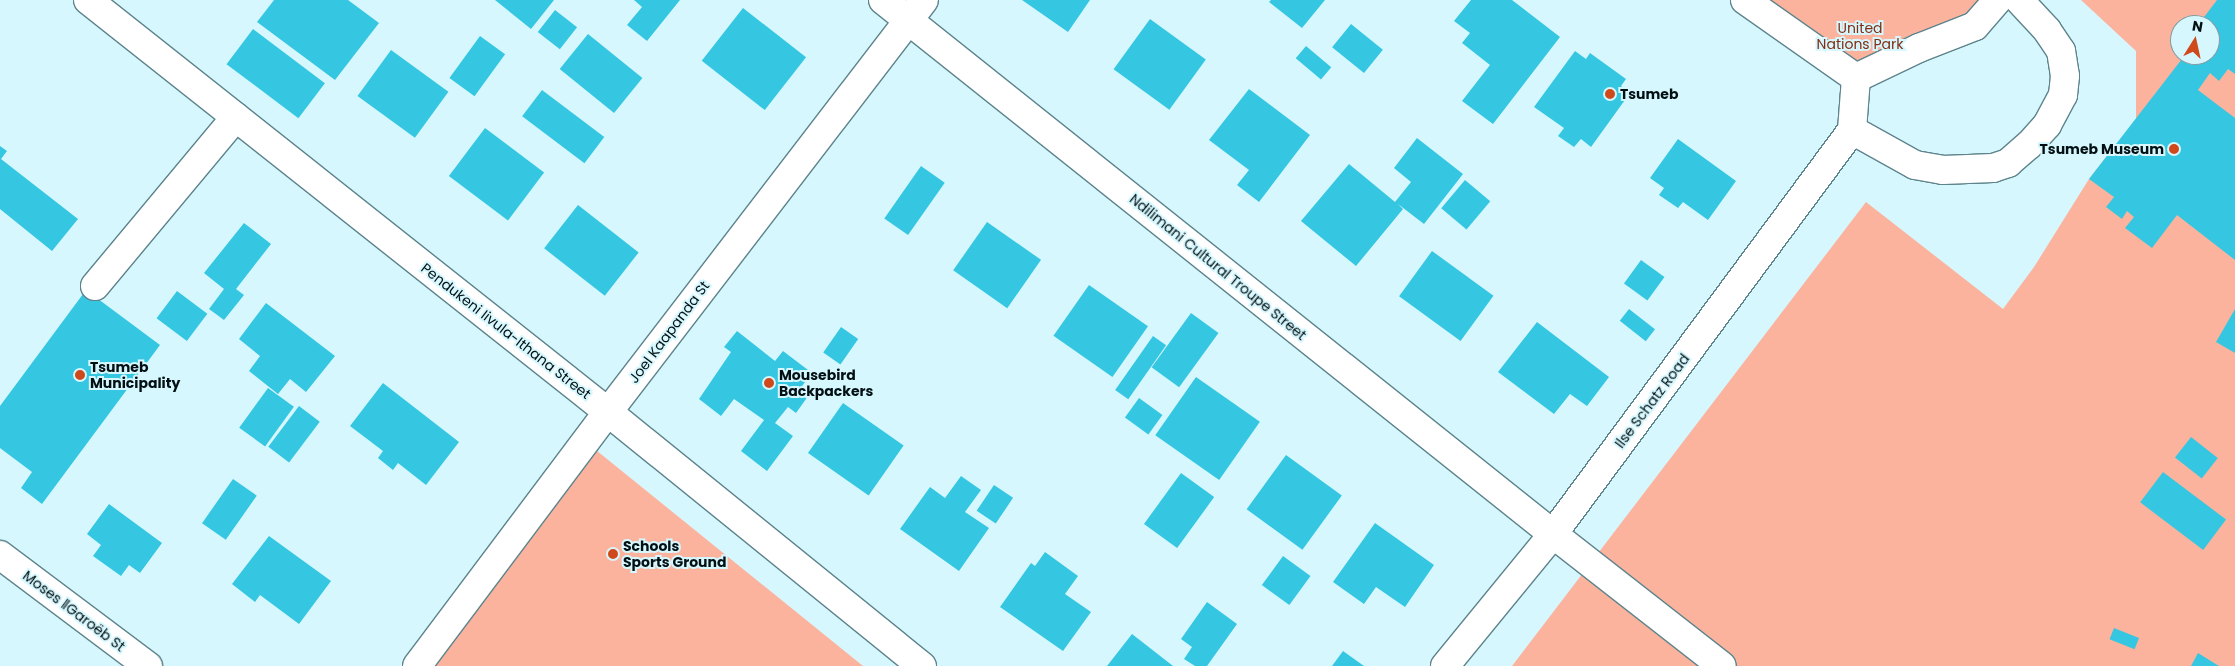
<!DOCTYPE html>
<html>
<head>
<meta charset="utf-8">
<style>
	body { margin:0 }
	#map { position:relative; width:2235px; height:666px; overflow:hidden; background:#d6f7fe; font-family:Poppins,sans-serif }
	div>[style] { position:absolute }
	.green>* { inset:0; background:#fcb39d }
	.building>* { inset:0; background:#35c7e2; transform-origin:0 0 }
	.roads { filter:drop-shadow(1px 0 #5e848c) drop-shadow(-1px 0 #5e848c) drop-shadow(0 1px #5e848c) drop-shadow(0 -1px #5e848c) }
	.minor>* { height:28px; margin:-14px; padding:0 14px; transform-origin:14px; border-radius:14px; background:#fff }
	.dots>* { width:14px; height:14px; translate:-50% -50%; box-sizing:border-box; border:2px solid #d6f7fe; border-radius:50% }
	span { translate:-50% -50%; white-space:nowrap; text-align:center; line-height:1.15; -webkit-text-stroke:4px #d6f7fe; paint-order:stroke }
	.park-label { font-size:14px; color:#822e12 }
	.poi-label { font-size:14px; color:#031013; font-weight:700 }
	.left { translate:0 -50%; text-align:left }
	.right { translate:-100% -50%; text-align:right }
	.street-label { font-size:14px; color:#031013 }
	.north { position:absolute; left:2170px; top:15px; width:50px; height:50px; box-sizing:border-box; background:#d6f7fe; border:1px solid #829ba0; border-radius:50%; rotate:10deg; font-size:14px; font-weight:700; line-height:20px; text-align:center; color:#031013 }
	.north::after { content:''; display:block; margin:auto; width:18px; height:22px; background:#d0491a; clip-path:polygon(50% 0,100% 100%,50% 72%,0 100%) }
</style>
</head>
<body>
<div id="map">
	<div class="green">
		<i style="clip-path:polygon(1745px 0,1998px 0,1856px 78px)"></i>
		<i style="clip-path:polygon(evenodd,2081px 0,2235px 0,2235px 666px,1512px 666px,1866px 202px,2003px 309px,2034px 267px,2089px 179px,2136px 119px,2136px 51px,2081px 0,2180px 25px,2210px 25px,2210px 55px,2180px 55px,2180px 25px)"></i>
		<i style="clip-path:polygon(586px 442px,863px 666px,417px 666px)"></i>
	</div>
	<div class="building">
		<i style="clip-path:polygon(274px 0,348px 0,379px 23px,335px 80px,257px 22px)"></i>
		<i style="clip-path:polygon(495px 0,554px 0,531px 29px)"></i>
		<i style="clip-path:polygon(634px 0,680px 0,647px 41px,627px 25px,642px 7px)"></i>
		<i style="clip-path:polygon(1022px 0,1090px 0,1068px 32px)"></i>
		<i style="clip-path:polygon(1271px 0,1325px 0,1302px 28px,1269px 2px)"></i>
		<i style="clip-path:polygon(1471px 0,1512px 0,1560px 37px,1493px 124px,1462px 101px,1490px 65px,1462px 43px,1470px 33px,1454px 21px)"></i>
		<i style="clip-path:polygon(2217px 0,2235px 0,2235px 74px,2228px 69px,2219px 81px,2210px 73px,2198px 90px,2235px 118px,2235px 260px,2177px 215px,2152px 248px,2125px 228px,2134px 217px,2127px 211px,2122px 219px,2106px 207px,2114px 197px,2089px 179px,2185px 55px,2210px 55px,2210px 25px,2198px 25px)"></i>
		<i style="left:743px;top:8px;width:80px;height:67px;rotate:38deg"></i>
		<i style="left:555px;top:10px;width:28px;height:28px;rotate:38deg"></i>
		<i style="left:1150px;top:19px;width:69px;height:62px;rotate:36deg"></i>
		<i style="left:1351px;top:24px;width:41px;height:30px;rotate:39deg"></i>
		<i style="left:253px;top:29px;width:90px;height:44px;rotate:37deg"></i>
		<i style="left:588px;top:34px;width:70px;height:45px;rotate:39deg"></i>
		<i style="left:480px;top:36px;width:31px;height:52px;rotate:36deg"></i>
		<i style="left:1306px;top:46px;width:33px;height:16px;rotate:40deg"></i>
		<i style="left:391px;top:50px;width:71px;height:57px;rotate:36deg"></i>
		<i style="clip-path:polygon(1575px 51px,1586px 59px,1590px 53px,1626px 79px,1621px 86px,1630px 93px,1591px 147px,1581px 139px,1574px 147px,1558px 136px,1564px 128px,1534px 107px)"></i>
		<i style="clip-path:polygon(1249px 89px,1310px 135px,1259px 202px,1237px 185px,1249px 170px,1209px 140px)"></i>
		<i style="left:542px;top:90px;width:78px;height:33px;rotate:37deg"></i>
		<i style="left:485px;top:128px;width:74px;height:60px;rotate:37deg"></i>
		<i style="clip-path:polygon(1417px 138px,1463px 174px,1424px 224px,1398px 204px,1403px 209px,1356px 266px,1301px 221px,1349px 164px,1395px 202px,1411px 182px,1394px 168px)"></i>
		<i style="clip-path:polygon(1678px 139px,1736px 181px,1708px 220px,1683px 202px,1678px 208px,1659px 195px,1664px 188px,1650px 178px)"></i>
		<i style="clip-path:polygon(0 146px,7px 151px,1px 159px,78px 219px,52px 251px,0 209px)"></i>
		<i style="left:921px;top:166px;width:29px;height:64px;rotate:35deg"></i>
		<i style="left:1465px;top:180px;width:33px;height:37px;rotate:40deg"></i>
		<i style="left:578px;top:205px;width:77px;height:55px;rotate:38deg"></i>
		<i style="left:987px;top:222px;width:66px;height:59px;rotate:35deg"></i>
		<i style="clip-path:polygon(244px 223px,271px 244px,236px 289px,244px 295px,224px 320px,209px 309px,224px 289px,204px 273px)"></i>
		<i style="left:1432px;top:251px;width:76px;height:56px;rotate:36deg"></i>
		<i style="left:1641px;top:260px;width:29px;height:29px;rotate:36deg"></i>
		<i style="left:1089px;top:285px;width:72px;height:62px;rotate:35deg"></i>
		<i style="clip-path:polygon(86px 290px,160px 345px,42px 504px,21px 488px,32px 472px,0 448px,0 406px)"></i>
		<i style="left:177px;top:291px;width:38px;height:34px;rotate:37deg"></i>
		<i style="clip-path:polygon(266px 303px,335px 356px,306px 392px,290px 379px,278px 394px,249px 371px,260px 356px,239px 339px)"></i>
		<i style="left:1629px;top:309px;width:33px;height:15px;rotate:38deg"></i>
		<i style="clip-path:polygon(2235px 309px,2235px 353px,2216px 342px)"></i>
		<i style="left:1191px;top:313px;width:34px;height:67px;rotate:36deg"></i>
		<i style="clip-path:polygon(1537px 322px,1609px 377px,1587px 406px,1570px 394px,1554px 414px,1498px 372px)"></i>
		<i style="left:841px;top:327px;width:21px;height:31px;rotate:35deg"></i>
		<i style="clip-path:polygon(737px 331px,775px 361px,783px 351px,812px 373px,802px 386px,811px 392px,796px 413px,788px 407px,775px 423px,793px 436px,767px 471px,741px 451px,764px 420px,734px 399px,721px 416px,699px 399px,731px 352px,724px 347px)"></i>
		<i style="left:1153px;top:336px;width:16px;height:66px;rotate:35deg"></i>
		<i style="left:1196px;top:377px;width:78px;height:71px;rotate:35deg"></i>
		<i style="clip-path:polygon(383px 383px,459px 442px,426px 485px,398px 463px,393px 470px,378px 458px,383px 451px,350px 426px)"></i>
		<i style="left:268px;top:388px;width:32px;height:49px;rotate:36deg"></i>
		<i style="left:1139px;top:398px;width:29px;height:24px;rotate:36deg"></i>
		<i style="left:843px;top:403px;width:74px;height:61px;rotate:35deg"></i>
		<i style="left:299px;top:406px;width:26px;height:51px;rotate:37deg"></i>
		<i style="left:2191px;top:437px;width:34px;height:26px;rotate:38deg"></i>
		<i style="left:1286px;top:455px;width:69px;height:67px;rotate:36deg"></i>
		<i style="left:2163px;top:472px;width:79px;height:38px;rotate:37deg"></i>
		<i style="left:1181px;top:473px;width:41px;height:63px;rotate:36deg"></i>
		<i style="clip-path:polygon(961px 476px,981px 490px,965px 512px,989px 528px,959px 571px,900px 529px,930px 487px,945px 498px)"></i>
		<i style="left:233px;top:479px;width:29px;height:54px;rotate:35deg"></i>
		<i style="left:994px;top:485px;width:23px;height:31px;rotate:34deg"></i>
		<i style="clip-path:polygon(109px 504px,162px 543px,140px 573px,129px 565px,121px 576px,93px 556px,101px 545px,87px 534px)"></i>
		<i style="clip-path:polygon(1375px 523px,1434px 565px,1405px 607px,1376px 587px,1364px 604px,1333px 582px)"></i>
		<i style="clip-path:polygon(269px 536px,331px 581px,299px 624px,260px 595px,255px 602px,232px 584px)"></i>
		<i style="clip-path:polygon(1045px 552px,1078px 576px,1065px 594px,1091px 612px,1063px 651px,1000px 607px,1031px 563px,1035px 566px)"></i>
		<i style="left:1283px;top:556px;width:34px;height:36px;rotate:36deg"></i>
		<i style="clip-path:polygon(1207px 602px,1237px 624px,1207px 666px,1195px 666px,1184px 659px,1192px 647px,1181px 639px)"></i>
		<i style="left:2114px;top:628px;width:27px;height:12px;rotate:22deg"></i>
		<i style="clip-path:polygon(1132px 634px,1173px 666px,1107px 666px)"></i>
		<i style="clip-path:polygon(1343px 651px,1364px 666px,1332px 666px)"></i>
		<i style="clip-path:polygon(2198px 653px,2219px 666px,2191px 666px)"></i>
	</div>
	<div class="roads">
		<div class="minor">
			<i style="left:88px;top:0;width:663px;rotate:38.39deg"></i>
			<i style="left:608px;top:412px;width:404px;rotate:39deg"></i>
			<i style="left:883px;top:0;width:857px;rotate:38.56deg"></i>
			<i style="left:1553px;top:534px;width:214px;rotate:38deg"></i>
			<i style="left:1745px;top:0;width:136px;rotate:35.1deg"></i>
			<i style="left:1856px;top:78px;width:52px;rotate:94.4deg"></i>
			<i style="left:1856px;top:78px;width:70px;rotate:-25.5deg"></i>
			<i style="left:1919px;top:48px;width:60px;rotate:-21.4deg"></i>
			<i style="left:1975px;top:26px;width:35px;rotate:-49deg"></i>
			<i style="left:1852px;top:130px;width:72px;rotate:29.1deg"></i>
			<i style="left:1915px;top:165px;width:28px;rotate:10deg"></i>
			<i style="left:1943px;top:170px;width:50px;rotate:-2.3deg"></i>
			<i style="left:1993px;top:168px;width:16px;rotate:-18deg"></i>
			<i style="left:2008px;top:163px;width:28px;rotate:-41deg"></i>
			<i style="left:2029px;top:145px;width:27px;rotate:-48deg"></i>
			<i style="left:2047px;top:125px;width:34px;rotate:-62deg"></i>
			<i style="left:2063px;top:95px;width:19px;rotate:-84deg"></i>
			<i style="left:2065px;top:76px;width:25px;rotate:-99deg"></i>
			<i style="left:2061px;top:51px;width:25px;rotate:-124deg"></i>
			<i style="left:2047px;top:30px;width:41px;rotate:-133deg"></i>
			<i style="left:95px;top:286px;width:220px;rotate:-50.2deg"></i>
			<i style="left:0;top:555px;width:185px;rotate:36.9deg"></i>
			<i style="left:417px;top:666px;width:318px;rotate:-53.1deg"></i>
			<i style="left:608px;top:412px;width:519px;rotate:-52.51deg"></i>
			<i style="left:1445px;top:666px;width:171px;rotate:-50.7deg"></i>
			<i style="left:1553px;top:534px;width:503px;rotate:-53.49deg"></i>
		</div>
	</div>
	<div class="dots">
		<i style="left:1610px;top:94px;background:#d0491a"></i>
		<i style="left:2174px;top:149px;background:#d0491a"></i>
		<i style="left:80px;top:375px;background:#d0491a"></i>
		<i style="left:769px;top:383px;background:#d0491a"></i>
		<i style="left:613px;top:554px;background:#d0491a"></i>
	</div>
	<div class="park-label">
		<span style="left:1860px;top:36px">United<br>Nations Park</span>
	</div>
	<div class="poi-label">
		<span class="left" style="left:1620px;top:94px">Tsumeb</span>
		<span class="right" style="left:2164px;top:149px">Tsumeb Museum</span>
		<span class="left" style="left:90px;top:375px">Tsumeb<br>Municipality</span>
		<span class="left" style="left:779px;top:383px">Mousebird<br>Backpackers</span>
		<span class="left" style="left:623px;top:554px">Schools<br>Sports Ground</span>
	</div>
	<div class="street-label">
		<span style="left:1218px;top:267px;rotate:39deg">Ndilimani Cultural Troupe Street</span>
		<span style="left:506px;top:331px;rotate:38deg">Pendukeni Iivula-Ithana Street</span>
		<span style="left:669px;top:332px;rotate:-53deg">Joel Kaapanda St</span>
		<span style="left:1652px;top:401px;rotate:-53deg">Ilse Schatz Road</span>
		<span style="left:74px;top:611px;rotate:37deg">Moses ǁGaroëb St</span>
	</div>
	<div class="north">N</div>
</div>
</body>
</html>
